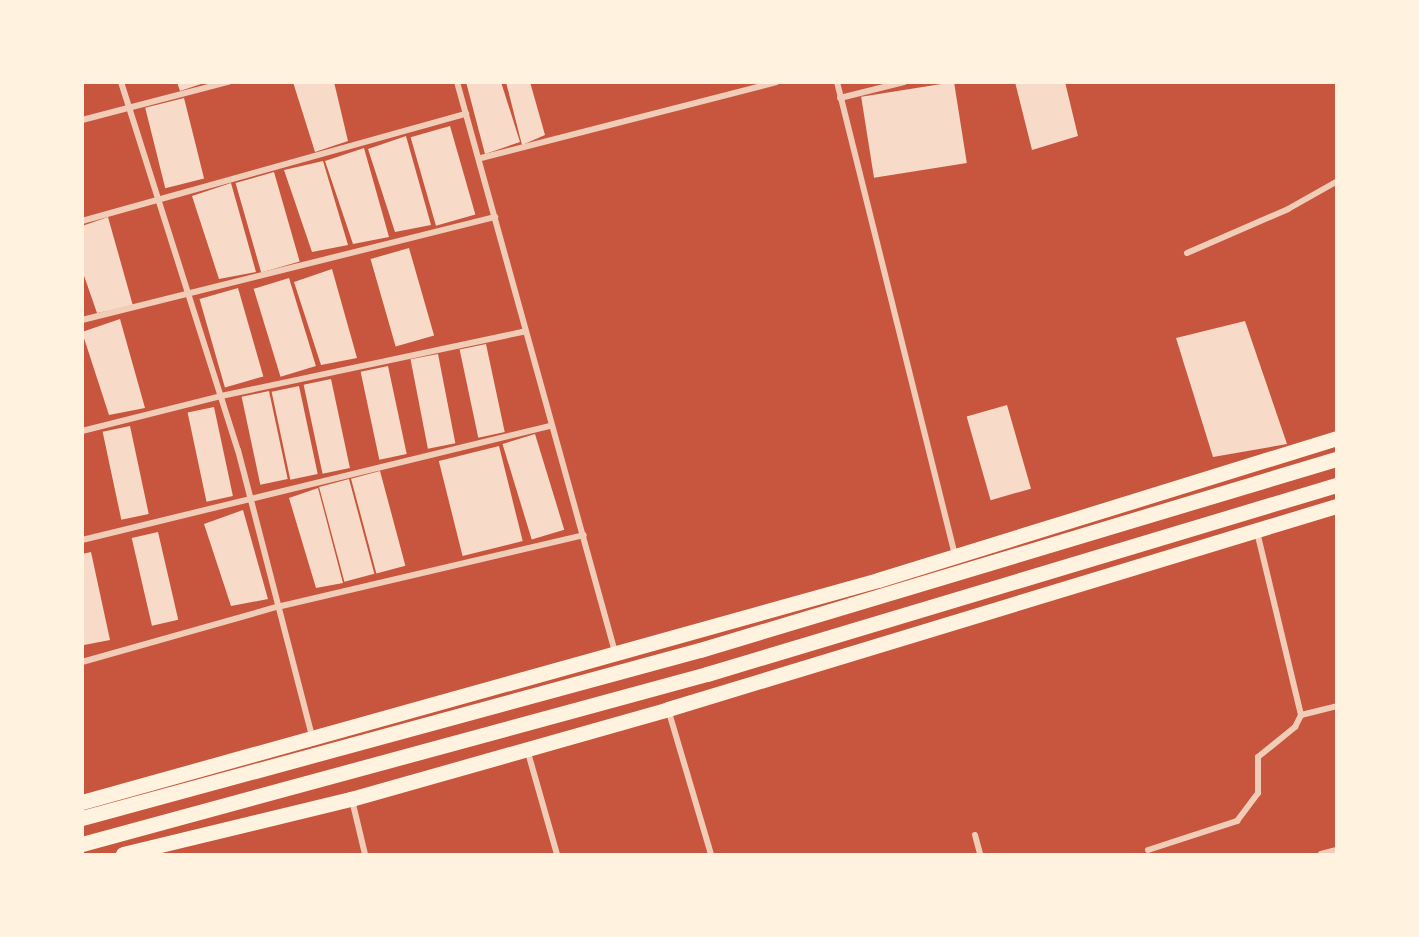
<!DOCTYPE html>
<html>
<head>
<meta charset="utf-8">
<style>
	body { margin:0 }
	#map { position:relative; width:1419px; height:937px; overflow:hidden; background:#c8553d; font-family:"Titillium Web",sans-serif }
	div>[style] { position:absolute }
	.building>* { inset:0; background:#f7dbc8; transform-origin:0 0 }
	.minor>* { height:6px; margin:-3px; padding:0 3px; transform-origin:3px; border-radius:3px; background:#f1ccb7 }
	.primary>* { height:15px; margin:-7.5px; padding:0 7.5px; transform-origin:7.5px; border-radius:7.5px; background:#fff3e0 }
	span { translate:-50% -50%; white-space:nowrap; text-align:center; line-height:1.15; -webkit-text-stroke:5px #fff3e0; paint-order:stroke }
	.frame { position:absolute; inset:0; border:84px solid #fff3e0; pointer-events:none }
</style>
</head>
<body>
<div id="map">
	<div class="building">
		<i style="clip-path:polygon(177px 82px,204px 82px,204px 83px,180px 91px)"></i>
		<i style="clip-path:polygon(293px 82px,334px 82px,348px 141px,315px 152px)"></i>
		<i style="clip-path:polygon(466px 82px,501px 82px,520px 142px,485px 154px)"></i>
		<i style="clip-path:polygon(506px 82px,530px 82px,545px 135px,522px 145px)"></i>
		<i style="left:954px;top:82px;width:82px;height:94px;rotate:81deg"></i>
		<i style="clip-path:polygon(1015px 82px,1065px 82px,1078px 136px,1032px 150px)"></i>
		<i style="left:184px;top:98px;width:83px;height:40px;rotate:76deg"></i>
		<i style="left:450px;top:126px;width:92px;height:41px;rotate:74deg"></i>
		<i style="clip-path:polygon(406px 136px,431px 225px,395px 232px,368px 149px)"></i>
		<i style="clip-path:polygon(364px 148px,389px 237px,353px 244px,325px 161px)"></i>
		<i style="clip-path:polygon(323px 161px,348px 245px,312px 252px,284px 170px)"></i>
		<i style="left:274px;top:172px;width:93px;height:40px;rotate:74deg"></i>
		<i style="clip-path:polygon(231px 183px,256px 272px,219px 279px,192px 196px)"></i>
		<i style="clip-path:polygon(108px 217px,133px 306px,97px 313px,82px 270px,82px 226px)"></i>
		<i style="left:409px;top:248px;width:91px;height:40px;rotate:74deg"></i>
		<i style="clip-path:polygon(332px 269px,357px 358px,321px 365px,294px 282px)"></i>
		<i style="left:289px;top:278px;width:92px;height:37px;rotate:73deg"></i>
		<i style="left:238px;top:288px;width:92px;height:40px;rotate:74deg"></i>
		<i style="clip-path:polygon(120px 319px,145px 408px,109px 415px,82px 332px)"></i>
		<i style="clip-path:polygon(1245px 321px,1287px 444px,1213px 457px,1176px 338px)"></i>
		<i style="left:486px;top:344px;width:90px;height:27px;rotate:78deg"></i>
		<i style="left:438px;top:354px;width:91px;height:28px;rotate:79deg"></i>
		<i style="left:388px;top:366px;width:90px;height:28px;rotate:78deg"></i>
		<i style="left:331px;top:379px;width:91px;height:28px;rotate:78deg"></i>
		<i style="left:299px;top:386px;width:90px;height:28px;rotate:78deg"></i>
		<i style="left:269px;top:391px;width:90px;height:28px;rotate:78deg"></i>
		<i style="left:1007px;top:405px;width:87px;height:42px;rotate:74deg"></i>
		<i style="left:214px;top:407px;width:91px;height:27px;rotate:78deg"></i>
		<i style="left:130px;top:426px;width:90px;height:28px;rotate:78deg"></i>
		<i style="left:535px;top:434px;width:100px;height:34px;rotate:73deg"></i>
		<i style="left:499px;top:446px;width:98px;height:62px;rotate:76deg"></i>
		<i style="left:380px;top:471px;width:98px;height:30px;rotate:75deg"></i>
		<i style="left:349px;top:479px;width:98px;height:31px;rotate:75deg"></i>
		<i style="clip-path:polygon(318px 488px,343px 583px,316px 588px,289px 498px)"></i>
		<i style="clip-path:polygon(243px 510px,268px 599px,231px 606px,204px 524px)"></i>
		<i style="left:158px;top:532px;width:90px;height:27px;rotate:77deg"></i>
		<i style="clip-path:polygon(91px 552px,110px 640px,84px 645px,82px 554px)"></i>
	</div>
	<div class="minor">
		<i style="left:121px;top:82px;width:386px;rotate:72.4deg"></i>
		<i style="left:238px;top:450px;width:295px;rotate:75.5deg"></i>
		<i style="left:457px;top:82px;width:591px;rotate:74.51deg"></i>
		<i style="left:837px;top:82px;width:487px;rotate:76deg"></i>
		<i style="left:840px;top:98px;width:66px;rotate:-14deg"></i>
		<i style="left:82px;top:120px;width:151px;rotate:-14.6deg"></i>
		<i style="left:481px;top:158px;width:305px;rotate:-14.4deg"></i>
		<i style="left:82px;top:221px;width:399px;rotate:-15.6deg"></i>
		<i style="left:1187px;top:253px;width:110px;rotate:-23.5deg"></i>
		<i style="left:1288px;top:209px;width:55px;rotate:-29.4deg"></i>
		<i style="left:82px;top:320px;width:426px;rotate:-14deg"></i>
		<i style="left:82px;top:431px;width:143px;rotate:-14.1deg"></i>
		<i style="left:221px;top:396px;width:309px;rotate:-12deg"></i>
		<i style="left:82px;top:540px;width:483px;rotate:-13.7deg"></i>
		<i style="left:82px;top:662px;width:203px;rotate:-15.8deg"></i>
		<i style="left:277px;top:607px;width:315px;rotate:-13.2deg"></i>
		<i style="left:668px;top:709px;width:151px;rotate:73.5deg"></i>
		<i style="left:1301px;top:715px;width:36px;rotate:-14deg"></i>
		<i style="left:527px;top:749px;width:109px;rotate:74.1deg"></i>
		<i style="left:352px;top:800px;width:56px;rotate:76.5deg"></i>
		<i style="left:975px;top:835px;width:20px;rotate:75deg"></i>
		<i style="left:1148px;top:850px;width:94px;rotate:-18deg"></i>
		<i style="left:1237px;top:821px;width:35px;rotate:-53deg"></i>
		<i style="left:1258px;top:793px;width:36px;rotate:-90deg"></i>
		<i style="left:1258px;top:757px;width:48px;rotate:-39deg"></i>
		<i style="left:1295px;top:727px;width:13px;rotate:-63deg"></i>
		<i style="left:1301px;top:715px;width:188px;rotate:-103.5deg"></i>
		<i style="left:1321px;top:854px;width:16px;rotate:-15deg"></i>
	</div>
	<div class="primary">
		<i style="left:82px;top:802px;width:826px;rotate:-15.58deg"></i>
		<i style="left:878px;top:580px;width:480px;rotate:-17.2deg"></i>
		<i style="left:82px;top:818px;width:640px;rotate:-15.21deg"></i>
		<i style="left:700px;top:650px;width:664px;rotate:-16.72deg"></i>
		<i style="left:82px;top:844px;width:648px;rotate:-15.22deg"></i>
		<i style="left:707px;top:674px;width:657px;rotate:-16.72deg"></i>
		<i style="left:123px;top:854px;width:235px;rotate:-13.6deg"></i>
		<i style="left:351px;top:799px;width:330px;rotate:-15.8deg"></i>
		<i style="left:668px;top:709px;width:698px;rotate:-16.9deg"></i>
	</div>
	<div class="frame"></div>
</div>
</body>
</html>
